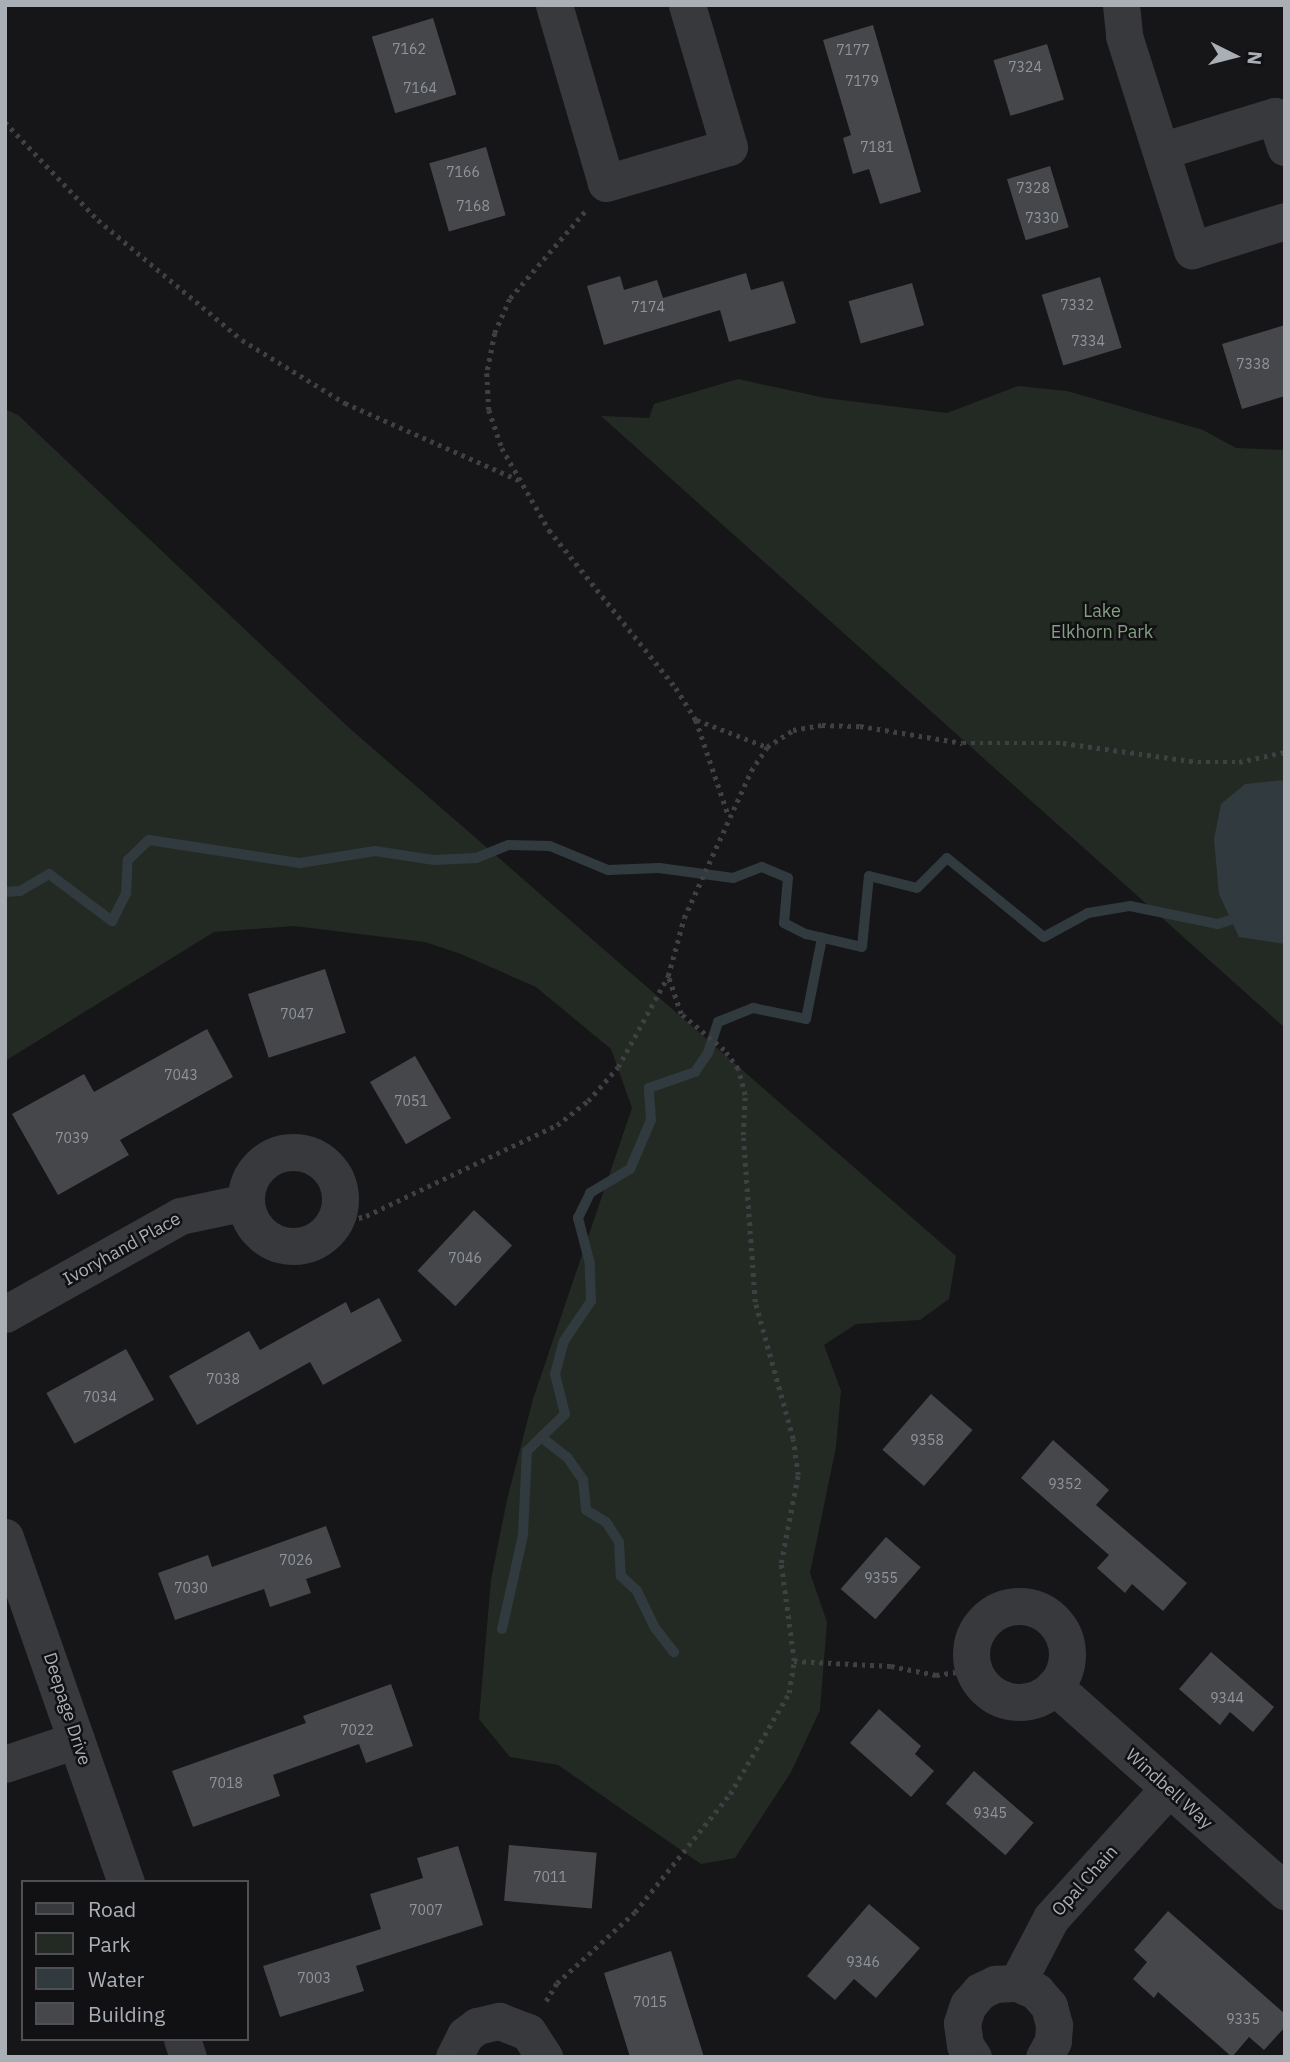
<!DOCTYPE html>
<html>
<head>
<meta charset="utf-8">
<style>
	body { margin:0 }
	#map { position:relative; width:1290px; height:2062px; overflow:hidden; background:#161618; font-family:"IBM Plex Sans",sans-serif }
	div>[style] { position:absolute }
	.green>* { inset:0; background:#232a23 }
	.water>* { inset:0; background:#313a3f }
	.stream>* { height:10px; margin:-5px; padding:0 5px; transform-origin:5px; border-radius:5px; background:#313a3f }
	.building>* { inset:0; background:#45474a; transform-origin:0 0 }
	.path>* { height:4.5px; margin-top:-2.25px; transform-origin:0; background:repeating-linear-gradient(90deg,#3e4043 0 3.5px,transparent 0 8.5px) }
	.street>* { height:37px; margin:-18.5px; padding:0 18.5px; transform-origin:18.5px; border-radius:18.5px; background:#38393c }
	.street>.ring { margin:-18.5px; padding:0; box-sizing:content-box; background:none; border:37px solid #38393c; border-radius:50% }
	span { translate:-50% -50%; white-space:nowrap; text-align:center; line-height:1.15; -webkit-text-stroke:5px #111113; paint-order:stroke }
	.number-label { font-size:14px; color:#91959b }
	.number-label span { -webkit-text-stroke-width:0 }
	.park-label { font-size:18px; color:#849f83 }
	.street-label { font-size:18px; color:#aaafb6 }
	.frame { position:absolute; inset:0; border:7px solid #aaafb6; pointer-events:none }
	.legend { position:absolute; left:21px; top:1880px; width:228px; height:161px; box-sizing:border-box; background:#111113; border:2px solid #4e5054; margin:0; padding:9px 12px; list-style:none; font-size:21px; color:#aaafb6 }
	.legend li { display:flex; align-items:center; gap:14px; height:35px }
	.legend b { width:35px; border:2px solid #4e5054 }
	.north { position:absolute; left:1199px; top:21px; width:70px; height:70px; -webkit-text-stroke:5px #111113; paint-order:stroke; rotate:96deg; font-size:19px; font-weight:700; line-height:28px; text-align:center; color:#aaafb6 }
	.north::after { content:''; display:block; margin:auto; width:24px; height:32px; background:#aaafb6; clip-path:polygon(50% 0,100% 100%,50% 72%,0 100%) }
</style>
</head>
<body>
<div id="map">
	<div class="green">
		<i style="clip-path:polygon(738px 379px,825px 398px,947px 413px,1018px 386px,1067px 391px,1203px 430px,1236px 448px,1285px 450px,1285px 1028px,601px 416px,649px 418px,654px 404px)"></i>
		<i style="clip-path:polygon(5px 409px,18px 415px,347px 726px,956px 1256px,949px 1299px,920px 1320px,856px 1324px,824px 1345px,841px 1391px,836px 1447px,810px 1573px,827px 1622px,820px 1710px,791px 1772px,735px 1858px,701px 1864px,558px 1765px,510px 1757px,479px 1719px,491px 1580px,507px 1500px,533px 1399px,632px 1108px,611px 1049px,536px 987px,461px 954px,425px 942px,294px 926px,214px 932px,5px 1061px)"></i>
	</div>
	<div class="water">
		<i style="clip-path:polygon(1285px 780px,1285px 944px,1239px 937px,1219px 894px,1214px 839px,1221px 804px,1245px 784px)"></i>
	</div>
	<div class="stream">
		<i style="left:5px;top:892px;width:15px;rotate:-4deg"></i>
		<i style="left:20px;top:891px;width:34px;rotate:-30deg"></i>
		<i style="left:49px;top:874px;width:79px;rotate:36.7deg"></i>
		<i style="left:112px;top:921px;width:31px;rotate:-63deg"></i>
		<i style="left:126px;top:893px;width:33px;rotate:-87deg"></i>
		<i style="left:128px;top:860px;width:29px;rotate:-44deg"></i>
		<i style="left:149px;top:840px;width:153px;rotate:8.7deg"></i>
		<i style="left:300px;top:863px;width:76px;rotate:-9.1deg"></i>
		<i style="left:375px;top:851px;width:60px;rotate:8.7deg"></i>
		<i style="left:434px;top:860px;width:42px;rotate:-2.7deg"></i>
		<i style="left:476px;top:858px;width:35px;rotate:-22deg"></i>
		<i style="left:509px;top:845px;width:41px;rotate:1.4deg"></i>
		<i style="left:550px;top:846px;width:63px;rotate:22.5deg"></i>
		<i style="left:608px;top:870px;width:51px;rotate:-2.2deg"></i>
		<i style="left:659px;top:868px;width:75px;rotate:7.7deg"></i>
		<i style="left:733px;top:878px;width:31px;rotate:-21deg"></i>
		<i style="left:762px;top:867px;width:28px;rotate:23deg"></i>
		<i style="left:788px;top:878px;width:45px;rotate:95.1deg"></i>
		<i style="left:784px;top:923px;width:25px;rotate:27deg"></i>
		<i style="left:806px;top:934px;width:57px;rotate:13.1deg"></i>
		<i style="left:862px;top:947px;width:71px;rotate:-84.4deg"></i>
		<i style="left:869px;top:876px;width:49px;rotate:14deg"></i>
		<i style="left:917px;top:888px;width:42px;rotate:-45deg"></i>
		<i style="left:947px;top:858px;width:125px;rotate:39.2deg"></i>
		<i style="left:1044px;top:937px;width:50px;rotate:-28.6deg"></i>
		<i style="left:1088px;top:913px;width:43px;rotate:-9.5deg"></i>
		<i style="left:1130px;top:906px;width:90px;rotate:11.6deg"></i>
		<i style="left:1218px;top:924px;width:25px;rotate:-18deg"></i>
		<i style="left:541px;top:1437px;width:33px;rotate:38deg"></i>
		<i style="left:567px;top:1457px;width:28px;rotate:55deg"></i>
		<i style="left:583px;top:1480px;width:30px;rotate:84deg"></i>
		<i style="left:586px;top:1510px;width:23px;rotate:31deg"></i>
		<i style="left:606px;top:1522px;width:24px;rotate:57deg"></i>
		<i style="left:619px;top:1542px;width:34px;rotate:87deg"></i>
		<i style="left:621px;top:1576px;width:22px;rotate:43deg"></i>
		<i style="left:637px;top:1591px;width:41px;rotate:64.1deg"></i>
		<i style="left:655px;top:1628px;width:31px;rotate:52deg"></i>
		<i style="left:502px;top:1629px;width:96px;rotate:-77.4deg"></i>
		<i style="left:523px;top:1535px;width:84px;rotate:-87.3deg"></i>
		<i style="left:527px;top:1451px;width:53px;rotate:-44.2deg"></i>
		<i style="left:565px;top:1414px;width:41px;rotate:-104deg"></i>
		<i style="left:555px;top:1374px;width:34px;rotate:-75deg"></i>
		<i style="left:564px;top:1341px;width:48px;rotate:-56deg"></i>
		<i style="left:591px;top:1301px;width:37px;rotate:-92deg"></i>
		<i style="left:590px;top:1264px;width:48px;rotate:-104.6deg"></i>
		<i style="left:578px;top:1218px;width:28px;rotate:-64deg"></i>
		<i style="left:590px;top:1193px;width:47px;rotate:-31deg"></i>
		<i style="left:630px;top:1169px;width:53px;rotate:-66.8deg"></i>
		<i style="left:651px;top:1120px;width:32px;rotate:-94deg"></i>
		<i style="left:649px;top:1088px;width:49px;rotate:-19.2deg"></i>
		<i style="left:695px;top:1072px;width:23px;rotate:-56deg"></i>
		<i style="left:708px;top:1053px;width:33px;rotate:-72deg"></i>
		<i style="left:718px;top:1022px;width:38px;rotate:-22deg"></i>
		<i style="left:753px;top:1008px;width:54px;rotate:11.7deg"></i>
		<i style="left:806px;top:1019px;width:83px;rotate:-78.8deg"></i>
	</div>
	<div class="building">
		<i style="left:433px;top:18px;width:80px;height:64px;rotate:73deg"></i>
		<i style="clip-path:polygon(873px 25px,921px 192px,880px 204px,869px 169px,853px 174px,843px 138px,851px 135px,823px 40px)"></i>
		<i style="left:1047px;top:44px;width:58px;height:56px;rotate:73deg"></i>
		<i style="left:486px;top:147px;width:71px;height:59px;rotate:74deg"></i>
		<i style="left:1050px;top:166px;width:64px;height:45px;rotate:73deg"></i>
		<i style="clip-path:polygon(746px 273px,751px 290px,783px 281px,796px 323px,729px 342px,720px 310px,604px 345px,587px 286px,620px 276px,624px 290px,657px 280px,663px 298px)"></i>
		<i style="left:1100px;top:277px;width:74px;height:61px;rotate:73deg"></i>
		<i style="left:912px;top:283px;width:44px;height:66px;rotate:74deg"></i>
		<i style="clip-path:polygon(1285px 325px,1285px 396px,1242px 409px,1222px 344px)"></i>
		<i style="left:325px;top:969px;width:67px;height:81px;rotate:72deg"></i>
		<i style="clip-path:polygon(207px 1029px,233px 1077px,120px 1140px,129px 1155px,58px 1195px,12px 1114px,84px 1074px,94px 1092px)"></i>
		<i style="left:415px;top:1056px;width:72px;height:52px;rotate:60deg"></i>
		<i style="left:474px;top:1210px;width:52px;height:83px;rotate:43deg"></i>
		<i style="clip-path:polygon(379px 1298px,402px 1341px,323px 1385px,310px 1362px,197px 1425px,169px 1376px,249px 1331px,260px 1350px,346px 1302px,351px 1313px)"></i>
		<i style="left:126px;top:1349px;width:58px;height:91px;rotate:61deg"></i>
		<i style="left:931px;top:1394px;width:55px;height:74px;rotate:41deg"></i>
		<i style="clip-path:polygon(1053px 1440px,1109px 1490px,1096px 1505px,1187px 1583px,1163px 1611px,1132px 1584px,1125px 1593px,1097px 1568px,1109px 1555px,1021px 1478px)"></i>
		<i style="clip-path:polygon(326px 1526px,341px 1567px,306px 1579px,311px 1593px,270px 1607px,264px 1589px,175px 1620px,158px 1573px,208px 1555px,212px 1567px)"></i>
		<i style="left:886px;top:1537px;width:46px;height:69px;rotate:41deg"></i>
		<i style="clip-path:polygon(1211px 1652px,1274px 1707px,1253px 1732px,1230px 1712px,1220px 1725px,1179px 1689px)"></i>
		<i style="clip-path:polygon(391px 1684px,413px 1746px,366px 1763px,359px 1744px,273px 1775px,280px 1796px,193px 1827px,172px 1771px,306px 1723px,303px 1716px)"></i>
		<i style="clip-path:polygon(879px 1709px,921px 1746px,915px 1754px,934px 1771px,911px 1797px,850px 1743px)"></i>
		<i style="left:974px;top:1771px;width:79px;height:43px;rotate:41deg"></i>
		<i style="left:509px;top:1845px;width:88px;height:56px;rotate:5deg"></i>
		<i style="clip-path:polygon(458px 1846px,483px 1925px,356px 1966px,364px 1991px,280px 2017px,263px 1966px,381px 1929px,370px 1894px,423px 1878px,417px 1858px)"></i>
		<i style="clip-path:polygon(869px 1904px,920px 1948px,876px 1998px,854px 1979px,835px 2000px,807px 1976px)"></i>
		<i style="clip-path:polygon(1168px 1911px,1285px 2014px,1285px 2027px,1264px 2050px,1249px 2037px,1232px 2057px,1158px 1992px,1154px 1998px,1133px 1979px,1147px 1962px,1134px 1950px)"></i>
		<i style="clip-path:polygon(671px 1951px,704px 2057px,630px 2057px,604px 1973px)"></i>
	</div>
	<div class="path">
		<i style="left:5px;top:122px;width:135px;rotate:46.5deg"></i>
		<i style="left:98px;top:220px;width:187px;rotate:39.8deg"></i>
		<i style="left:242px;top:340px;width:121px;rotate:31.5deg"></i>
		<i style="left:345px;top:403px;width:190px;rotate:23.9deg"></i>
		<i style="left:585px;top:212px;width:115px;rotate:130.8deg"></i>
		<i style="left:510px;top:299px;width:37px;rotate:114deg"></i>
		<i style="left:495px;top:333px;width:41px;rotate:101.3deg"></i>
		<i style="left:487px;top:373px;width:37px;rotate:87deg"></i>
		<i style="left:489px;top:410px;width:40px;rotate:71.1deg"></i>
		<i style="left:502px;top:448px;width:95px;rotate:60.2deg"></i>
		<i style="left:549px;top:530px;width:203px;rotate:51.2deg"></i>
		<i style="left:676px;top:688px;width:38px;rotate:58deg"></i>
		<i style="left:696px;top:720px;width:99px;rotate:71.2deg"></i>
		<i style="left:697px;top:720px;width:75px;rotate:21.1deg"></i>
		<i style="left:334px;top:1224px;width:33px;rotate:-14deg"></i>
		<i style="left:366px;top:1216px;width:212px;rotate:-25.5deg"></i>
		<i style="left:557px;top:1125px;width:39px;rotate:-38deg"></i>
		<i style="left:588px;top:1101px;width:45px;rotate:-48.6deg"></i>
		<i style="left:618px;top:1067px;width:104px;rotate:-61.2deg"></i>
		<i style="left:794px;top:1661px;width:97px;rotate:3deg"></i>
		<i style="left:891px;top:1666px;width:46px;rotate:11.3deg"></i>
		<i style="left:936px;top:1675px;width:37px;rotate:-8deg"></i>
		<i style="left:546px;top:2001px;width:21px;rotate:-59deg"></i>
		<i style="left:557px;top:1983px;width:105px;rotate:-42.3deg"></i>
		<i style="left:635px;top:1912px;width:151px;rotate:-51.2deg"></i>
		<i style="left:730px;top:1794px;width:117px;rotate:-59.7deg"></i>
		<i style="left:789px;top:1693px;width:32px;rotate:-81deg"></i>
		<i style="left:794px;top:1661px;width:99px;rotate:-97.6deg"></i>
		<i style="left:781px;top:1563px;width:90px;rotate:-79.1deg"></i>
		<i style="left:798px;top:1475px;width:36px;rotate:-98deg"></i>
		<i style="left:793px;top:1439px;width:142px;rotate:-105.5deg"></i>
		<i style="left:755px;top:1302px;width:167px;rotate:-94.1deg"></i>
		<i style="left:743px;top:1135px;width:40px;rotate:-87.1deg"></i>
		<i style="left:745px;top:1095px;width:27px;rotate:-105deg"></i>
		<i style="left:738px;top:1069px;width:24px;rotate:-126deg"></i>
		<i style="left:724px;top:1050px;width:56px;rotate:-140.1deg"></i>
		<i style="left:681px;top:1014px;width:40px;rotate:-108.9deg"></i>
		<i style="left:668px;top:976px;width:60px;rotate:-74.6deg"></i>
		<i style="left:684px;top:918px;width:162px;rotate:-65.5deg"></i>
		<i style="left:751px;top:771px;width:29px;rotate:-56deg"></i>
		<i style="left:767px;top:747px;width:31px;rotate:-33deg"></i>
		<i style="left:793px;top:730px;width:29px;rotate:-10deg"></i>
		<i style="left:822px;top:725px;width:38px;rotate:2deg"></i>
		<i style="left:860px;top:726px;width:104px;rotate:9.4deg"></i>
		<i style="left:963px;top:743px;width:100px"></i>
		<i style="left:1063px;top:743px;width:136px;rotate:8deg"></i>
		<i style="left:1198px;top:762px;width:41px"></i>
		<i style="left:1239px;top:762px;width:47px;rotate:-12.3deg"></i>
	</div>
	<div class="street">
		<i style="left:554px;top:5px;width:185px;rotate:73.7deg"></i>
		<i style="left:606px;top:183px;width:128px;rotate:-16.3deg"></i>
		<i style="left:729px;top:147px;width:148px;rotate:-106.5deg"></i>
		<i style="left:1121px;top:5px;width:31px;rotate:84deg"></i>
		<i style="left:1124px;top:36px;width:225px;rotate:72.4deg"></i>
		<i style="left:1192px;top:250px;width:97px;rotate:-17.3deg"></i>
		<i style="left:1161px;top:151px;width:119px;rotate:-17.1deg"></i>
		<i style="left:1275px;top:116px;width:33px;rotate:72deg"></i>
		<i class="ring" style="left:246px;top:1152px;width:57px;height:57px"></i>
		<i style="left:5px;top:1314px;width:201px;rotate:-29.2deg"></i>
		<i style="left:180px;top:1216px;width:67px;rotate:-12deg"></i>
		<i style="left:5px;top:1537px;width:366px;rotate:70.7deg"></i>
		<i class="ring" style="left:971px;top:1606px;width:59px;height:59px"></i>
		<i style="left:1054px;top:1686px;width:309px;rotate:41.6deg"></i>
		<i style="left:5px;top:1764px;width:75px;rotate:-18.7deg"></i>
		<i style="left:1017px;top:1983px;width:73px;rotate:-62.4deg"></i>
		<i style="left:1051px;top:1918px;width:174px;rotate:-47.8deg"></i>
		<i style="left:182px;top:2039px;width:19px;rotate:72deg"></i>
		<i style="left:454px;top:2057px;width:25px;rotate:-63deg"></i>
		<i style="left:465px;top:2035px;width:15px;rotate:-37deg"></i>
		<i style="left:477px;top:2026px;width:23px;rotate:-13deg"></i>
		<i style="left:499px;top:2021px;width:31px;rotate:21deg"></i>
		<i style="left:528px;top:2032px;width:30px;rotate:57deg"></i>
		<i style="left:973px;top:2057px;width:14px;rotate:-124deg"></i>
		<i style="left:965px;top:2045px;width:22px;rotate:-98deg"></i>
		<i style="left:962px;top:2023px;width:19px;rotate:-72deg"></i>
		<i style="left:968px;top:2005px;width:18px;rotate:-49deg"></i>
		<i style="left:980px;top:1991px;width:17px;rotate:-25deg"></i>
		<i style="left:995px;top:1984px;width:22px;rotate:-3deg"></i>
		<i style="left:1017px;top:1983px;width:21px;rotate:23deg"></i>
		<i style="left:1036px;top:1991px;width:20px;rotate:49deg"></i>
		<i style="left:1049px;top:2006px;width:20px;rotate:75deg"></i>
		<i style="left:1054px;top:2025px;width:16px;rotate:94deg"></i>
		<i style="left:1053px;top:2041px;width:18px;rotate:119deg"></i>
	</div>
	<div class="number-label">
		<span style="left:409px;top:49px">7162</span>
		<span style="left:853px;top:50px">7177</span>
		<span style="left:1025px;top:67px">7324</span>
		<span style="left:862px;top:81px">7179</span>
		<span style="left:420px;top:88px">7164</span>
		<span style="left:877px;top:147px">7181</span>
		<span style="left:463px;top:172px">7166</span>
		<span style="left:1033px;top:188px">7328</span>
		<span style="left:473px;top:206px">7168</span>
		<span style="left:1042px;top:218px">7330</span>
		<span style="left:1077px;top:305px">7332</span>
		<span style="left:648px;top:307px">7174</span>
		<span style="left:1088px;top:341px">7334</span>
		<span style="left:1253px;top:364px">7338</span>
		<span style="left:297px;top:1014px">7047</span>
		<span style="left:181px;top:1075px">7043</span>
		<span style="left:411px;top:1101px">7051</span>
		<span style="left:72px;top:1138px">7039</span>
		<span style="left:465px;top:1258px">7046</span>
		<span style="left:223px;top:1379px">7038</span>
		<span style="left:100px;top:1397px">7034</span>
		<span style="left:927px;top:1440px">9358</span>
		<span style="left:1065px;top:1484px">9352</span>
		<span style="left:296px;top:1560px">7026</span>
		<span style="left:881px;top:1578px">9355</span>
		<span style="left:191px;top:1588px">7030</span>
		<span style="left:1227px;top:1698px">9344</span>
		<span style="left:357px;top:1730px">7022</span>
		<span style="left:226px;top:1783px">7018</span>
		<span style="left:990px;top:1813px">9345</span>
		<span style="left:550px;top:1877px">7011</span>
		<span style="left:426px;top:1910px">7007</span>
		<span style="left:863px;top:1962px">9346</span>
		<span style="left:314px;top:1978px">7003</span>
		<span style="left:650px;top:2002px">7015</span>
		<span style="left:1243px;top:2019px">9335</span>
	</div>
	<div class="park-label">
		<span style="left:1102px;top:622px">Lake<br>Elkhorn Park</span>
	</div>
	<div class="street-label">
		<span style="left:122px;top:1249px;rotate:-29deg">Ivoryhand Place</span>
		<span style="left:67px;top:1709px;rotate:72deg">Deepage Drive</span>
		<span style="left:1169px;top:1789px;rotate:42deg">Windbell Way</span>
		<span style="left:1085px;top:1881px;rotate:-48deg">Opal Chain</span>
	</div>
	<div class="frame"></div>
	<ul class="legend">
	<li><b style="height:9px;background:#38393c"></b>Road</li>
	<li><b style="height:19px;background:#232a23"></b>Park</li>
	<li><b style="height:19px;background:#313a3f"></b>Water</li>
	<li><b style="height:19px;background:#45474a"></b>Building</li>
	</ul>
	<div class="north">N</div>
</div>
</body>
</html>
